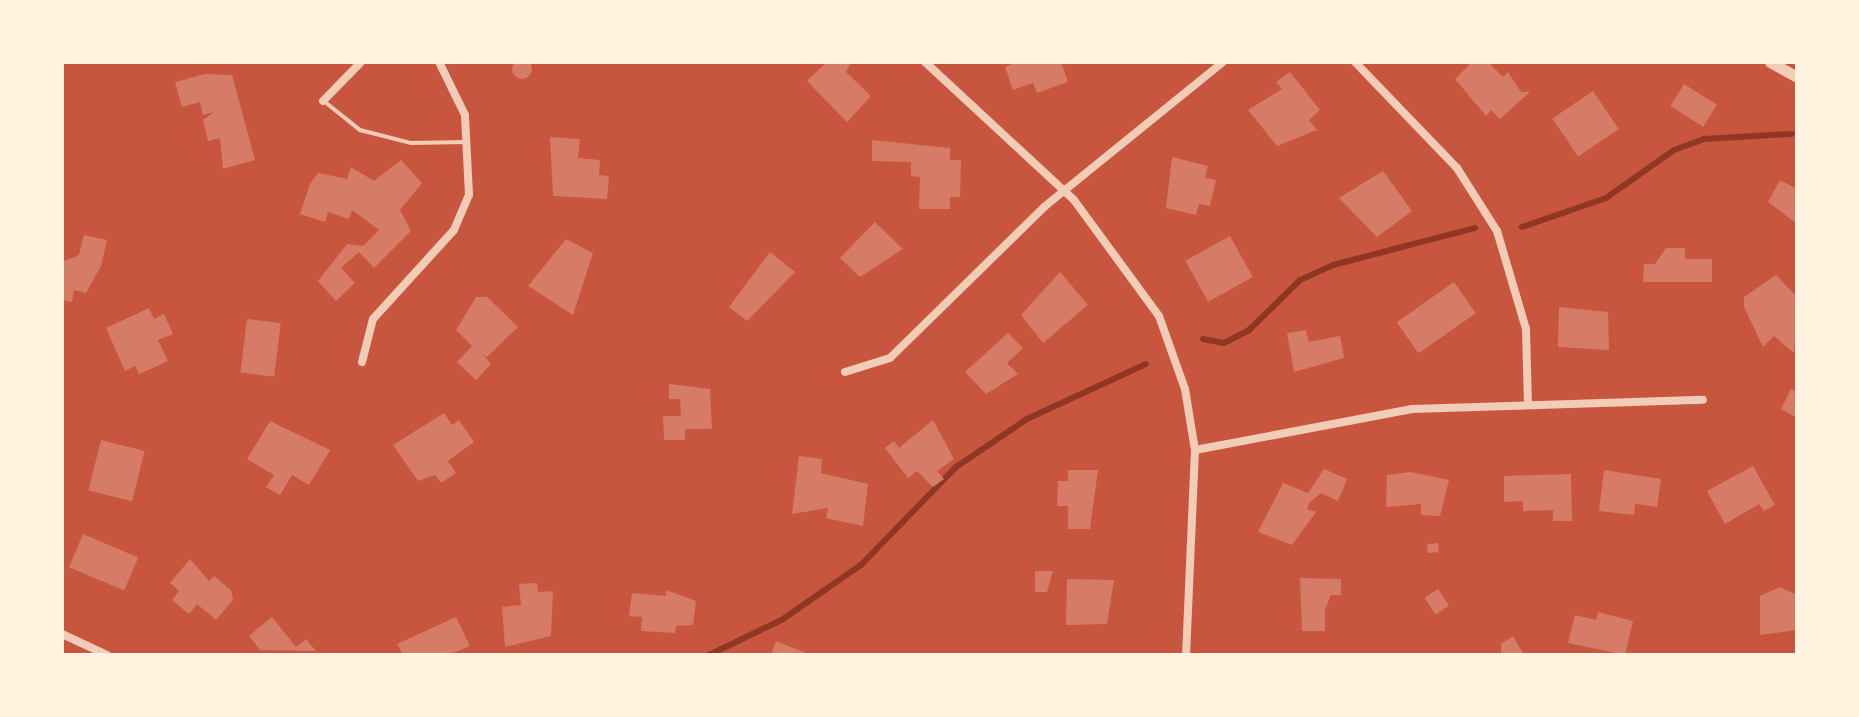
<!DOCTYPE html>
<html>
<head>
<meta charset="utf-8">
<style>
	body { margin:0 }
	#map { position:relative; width:1859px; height:717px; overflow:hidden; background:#c8553d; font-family:"Playfair Display",serif }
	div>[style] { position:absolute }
	.stream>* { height:6px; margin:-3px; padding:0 3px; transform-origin:3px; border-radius:3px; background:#8f3625 }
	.building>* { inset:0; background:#d67c66; transform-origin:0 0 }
	.round { border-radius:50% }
	.service>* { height:4px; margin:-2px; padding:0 2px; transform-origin:2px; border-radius:2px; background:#f1ccb7 }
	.minor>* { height:8px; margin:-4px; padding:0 4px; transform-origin:4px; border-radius:4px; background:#f1ccb7 }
	.tertiary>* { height:11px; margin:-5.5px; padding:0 5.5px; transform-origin:5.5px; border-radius:5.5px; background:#f1ccb7 }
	span { translate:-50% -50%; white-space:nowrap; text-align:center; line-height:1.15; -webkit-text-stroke:8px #fff3e0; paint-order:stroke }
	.frame { position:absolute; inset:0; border:64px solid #fff3e0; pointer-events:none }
</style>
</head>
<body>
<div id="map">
	<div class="stream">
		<i style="left:1522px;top:227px;width:89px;rotate:-19deg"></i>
		<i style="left:1606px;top:198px;width:83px;rotate:-35.2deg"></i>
		<i style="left:1674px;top:150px;width:32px;rotate:-20deg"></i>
		<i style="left:1704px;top:139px;width:88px;rotate:-3.3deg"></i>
		<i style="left:1203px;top:339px;width:21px;rotate:11deg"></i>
		<i style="left:1224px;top:343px;width:28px;rotate:-27deg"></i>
		<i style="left:1249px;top:330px;width:71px;rotate:-44.4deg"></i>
		<i style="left:1300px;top:280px;width:36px;rotate:-24deg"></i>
		<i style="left:1333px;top:265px;width:147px;rotate:-14.6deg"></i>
		<i style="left:709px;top:655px;width:82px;rotate:-25.9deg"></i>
		<i style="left:783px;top:619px;width:96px;rotate:-34.8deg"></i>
		<i style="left:862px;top:564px;width:135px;rotate:-45.9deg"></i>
		<i style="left:956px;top:467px;width:86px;rotate:-34.1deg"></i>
		<i style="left:1027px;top:419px;width:131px;rotate:-24.8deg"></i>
	</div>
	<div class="building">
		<i class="round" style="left:512px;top:59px;width:20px;height:20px"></i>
		<i style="clip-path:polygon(827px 62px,851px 62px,846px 72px,871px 96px,847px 122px,807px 81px)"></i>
		<i style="clip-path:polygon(1017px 62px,1061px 62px,1068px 82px,1037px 93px,1033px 83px,1013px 90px,1005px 67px)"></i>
		<i style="clip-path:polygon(1472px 62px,1488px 62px,1503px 77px,1508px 72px,1521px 92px,1530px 92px,1500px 119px,1491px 110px,1486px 116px,1455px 79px)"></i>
		<i style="clip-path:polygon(1290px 72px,1320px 110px,1309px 120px,1317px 130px,1277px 146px,1248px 110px,1282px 89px,1276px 82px)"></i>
		<i style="clip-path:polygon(205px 74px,232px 75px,255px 160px,223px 169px,220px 138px,208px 141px,203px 120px,214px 112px,203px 115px,200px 102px,182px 107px,175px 82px)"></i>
		<i style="left:1684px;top:84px;width:39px;height:26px;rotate:32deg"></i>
		<i style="left:1593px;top:91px;width:46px;height:49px;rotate:56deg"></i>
		<i style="clip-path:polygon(550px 137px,580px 139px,578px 158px,600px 160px,599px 175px,609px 176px,607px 199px,553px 196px)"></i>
		<i style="clip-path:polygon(872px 140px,950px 148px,950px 160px,961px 160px,960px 197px,950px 197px,950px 209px,919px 209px,920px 177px,911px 176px,911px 162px,872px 161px)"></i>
		<i style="clip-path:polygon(1172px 157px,1208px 166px,1205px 178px,1216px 180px,1210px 206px,1199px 204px,1196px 215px,1166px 208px)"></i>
		<i style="clip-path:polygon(401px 160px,422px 183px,400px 210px,411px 231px,374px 268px,359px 252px,341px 268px,355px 283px,336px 301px,318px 281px,347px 244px,363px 246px,379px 230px,352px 210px,349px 219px,328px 212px,325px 222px,300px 214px,310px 184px,318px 173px,347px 179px,351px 167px,374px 181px)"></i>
		<i style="clip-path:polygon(1383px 171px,1412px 211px,1377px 237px,1339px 198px)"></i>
		<i style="clip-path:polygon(1780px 180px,1797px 189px,1797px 224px,1768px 202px)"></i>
		<i style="clip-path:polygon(875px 222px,903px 249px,860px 277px,840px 258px)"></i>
		<i style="clip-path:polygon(84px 235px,107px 240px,101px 266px,86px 293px,74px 290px,72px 302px,62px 300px,62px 262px,79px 255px)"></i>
		<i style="left:1230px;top:236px;width:47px;height:51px;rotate:61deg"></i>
		<i style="clip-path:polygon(566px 239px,593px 253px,573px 315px,528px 286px)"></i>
		<i style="clip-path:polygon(1666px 248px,1685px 248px,1685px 259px,1712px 259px,1712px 282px,1643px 282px,1644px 264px,1655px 264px)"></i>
		<i style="clip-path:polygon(770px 252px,795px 272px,747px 321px,729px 307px)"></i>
		<i style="clip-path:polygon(1060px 272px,1088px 305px,1043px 343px,1021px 315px)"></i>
		<i style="clip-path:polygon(1776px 275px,1797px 297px,1794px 353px,1774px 336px,1763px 347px,1744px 307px,1744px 297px)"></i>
		<i style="left:1454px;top:282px;width:38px;height:70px;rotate:55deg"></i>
		<i style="clip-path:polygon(476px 297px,487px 297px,518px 327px,487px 357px,482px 353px,491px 364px,476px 380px,457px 362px,472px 346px,456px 330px)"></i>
		<i style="clip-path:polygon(1559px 307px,1608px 312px,1609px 350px,1558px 347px)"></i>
		<i style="clip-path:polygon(149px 308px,154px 319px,164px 314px,173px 334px,158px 340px,168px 361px,139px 374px,135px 366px,125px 371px,106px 328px)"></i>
		<i style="left:247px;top:319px;width:34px;height:54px;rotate:7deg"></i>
		<i style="clip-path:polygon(1306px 330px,1309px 342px,1340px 336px,1344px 358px,1294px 372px,1287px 333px)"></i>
		<i style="clip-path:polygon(1008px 333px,1023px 348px,1007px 363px,1018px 374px,986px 394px,965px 372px)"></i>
		<i style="clip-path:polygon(669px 384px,710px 389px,712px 429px,685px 429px,685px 440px,664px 440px,663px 416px,681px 416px,680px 399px,669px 399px)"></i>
		<i style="clip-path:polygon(1791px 389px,1797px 392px,1797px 418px,1781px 409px)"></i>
		<i style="clip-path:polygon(444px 413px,452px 425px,459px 420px,474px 442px,448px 461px,456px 473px,441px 483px,435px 475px,418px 481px,393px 445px)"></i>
		<i style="clip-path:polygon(933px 420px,954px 459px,937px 471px,944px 479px,933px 487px,917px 471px,908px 478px,885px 448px,894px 441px,899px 448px)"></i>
		<i style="clip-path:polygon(270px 421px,330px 450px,309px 485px,292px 475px,280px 495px,266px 487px,274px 475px,247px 459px)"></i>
		<i style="left:101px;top:440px;width:45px;height:52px;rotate:14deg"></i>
		<i style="clip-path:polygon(799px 456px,822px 459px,821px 473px,868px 484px,863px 526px,826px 518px,828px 508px,792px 514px)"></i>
		<i style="clip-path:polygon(1753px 466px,1775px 505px,1764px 511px,1759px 504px,1725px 524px,1707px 491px)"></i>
		<i style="clip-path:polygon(1324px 469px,1347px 479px,1338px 501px,1321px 493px,1310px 502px,1307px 509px,1316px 512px,1292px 545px,1258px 532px,1283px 483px,1308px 493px)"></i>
		<i style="clip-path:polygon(1068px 470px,1098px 470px,1090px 529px,1068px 529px,1068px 506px,1057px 506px,1058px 481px,1068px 481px)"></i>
		<i style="clip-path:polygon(1604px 470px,1661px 479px,1657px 507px,1635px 504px,1634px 515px,1599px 511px)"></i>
		<i style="clip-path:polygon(1411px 472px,1449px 480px,1440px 516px,1421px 515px,1421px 504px,1386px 507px,1387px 475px)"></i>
		<i style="clip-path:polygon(1571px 474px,1572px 521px,1553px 521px,1553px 510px,1523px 511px,1523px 501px,1504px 502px,1504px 476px)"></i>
		<i style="left:83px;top:534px;width:60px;height:36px;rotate:23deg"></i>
		<i style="left:1438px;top:543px;width:9px;height:11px;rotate:84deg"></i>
		<i style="clip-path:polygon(190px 559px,209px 581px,214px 576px,231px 590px,233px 600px,216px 620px,197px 604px,189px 614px,172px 600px,179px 591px,170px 583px)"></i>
		<i style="clip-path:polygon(1035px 571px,1053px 571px,1047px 592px,1035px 592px)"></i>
		<i style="clip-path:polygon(1300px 578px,1341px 579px,1341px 595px,1331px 595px,1325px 610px,1325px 631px,1302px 631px)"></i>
		<i style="clip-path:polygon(1067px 579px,1114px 580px,1107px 624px,1066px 625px)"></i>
		<i style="clip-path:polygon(537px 583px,538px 592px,553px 591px,551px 636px,505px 647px,502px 607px,521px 605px,519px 584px)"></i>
		<i style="clip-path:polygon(1780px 587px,1797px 595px,1797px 630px,1760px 635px,1760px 596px)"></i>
		<i style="left:1438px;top:589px;width:20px;height:16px;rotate:57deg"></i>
		<i style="clip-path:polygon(666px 590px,696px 601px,693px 625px,676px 626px,675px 633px,641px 631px,642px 617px,629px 616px,632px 593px,666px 596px)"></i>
		<i style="clip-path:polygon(1598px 612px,1633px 621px,1625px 655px,1568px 643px,1575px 615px,1596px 620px)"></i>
		<i style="clip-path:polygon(272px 617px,296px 647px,306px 639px,316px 651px,260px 650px,249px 636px)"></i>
		<i style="clip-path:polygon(456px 617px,470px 646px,448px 655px,403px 655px,397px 644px)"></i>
		<i style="clip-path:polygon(1513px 636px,1524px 655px,1501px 655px,1501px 644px)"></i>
		<i style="clip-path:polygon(776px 641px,811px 655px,771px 655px)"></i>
	</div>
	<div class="service">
		<i style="left:325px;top:102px;width:45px;rotate:38.7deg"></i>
		<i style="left:360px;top:130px;width:53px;rotate:14.3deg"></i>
		<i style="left:411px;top:143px;width:54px;rotate:-1.1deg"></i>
	</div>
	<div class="minor">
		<i style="left:925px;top:62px;width:203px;rotate:42.8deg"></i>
		<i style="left:1074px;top:200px;width:144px;rotate:53.8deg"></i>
		<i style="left:1159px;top:316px;width:77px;rotate:70.4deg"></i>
		<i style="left:1185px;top:389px;width:62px;rotate:80.7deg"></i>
		<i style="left:1195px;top:450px;width:205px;rotate:92.5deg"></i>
		<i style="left:1355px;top:62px;width:147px;rotate:46.1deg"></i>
		<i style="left:1457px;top:168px;width:75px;rotate:57.6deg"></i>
		<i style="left:1497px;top:231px;width:102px;rotate:73.5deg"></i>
		<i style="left:1526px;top:329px;width:75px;rotate:88.5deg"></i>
		<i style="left:323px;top:101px;width:54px;rotate:-45.7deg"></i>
		<i style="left:362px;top:362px;width:44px;rotate:-75.7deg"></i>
		<i style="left:373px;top:319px;width:120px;rotate:-47.7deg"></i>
		<i style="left:454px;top:230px;width:38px;rotate:-67deg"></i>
		<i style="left:469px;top:195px;width:80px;rotate:-92.9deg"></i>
		<i style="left:465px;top:115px;width:59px;rotate:-116.1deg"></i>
		<i style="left:845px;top:372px;width:47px;rotate:-17.3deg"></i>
		<i style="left:890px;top:358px;width:216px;rotate:-44.4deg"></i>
		<i style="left:1044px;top:207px;width:230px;rotate:-39deg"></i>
		<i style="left:1195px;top:450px;width:221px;rotate:-10.7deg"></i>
		<i style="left:1412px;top:409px;width:291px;rotate:-1.8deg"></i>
		<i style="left:62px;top:634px;width:50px;rotate:25deg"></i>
	</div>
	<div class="tertiary">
		<i style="left:1770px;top:62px;width:31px;rotate:29deg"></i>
	</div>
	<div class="frame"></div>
</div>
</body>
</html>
